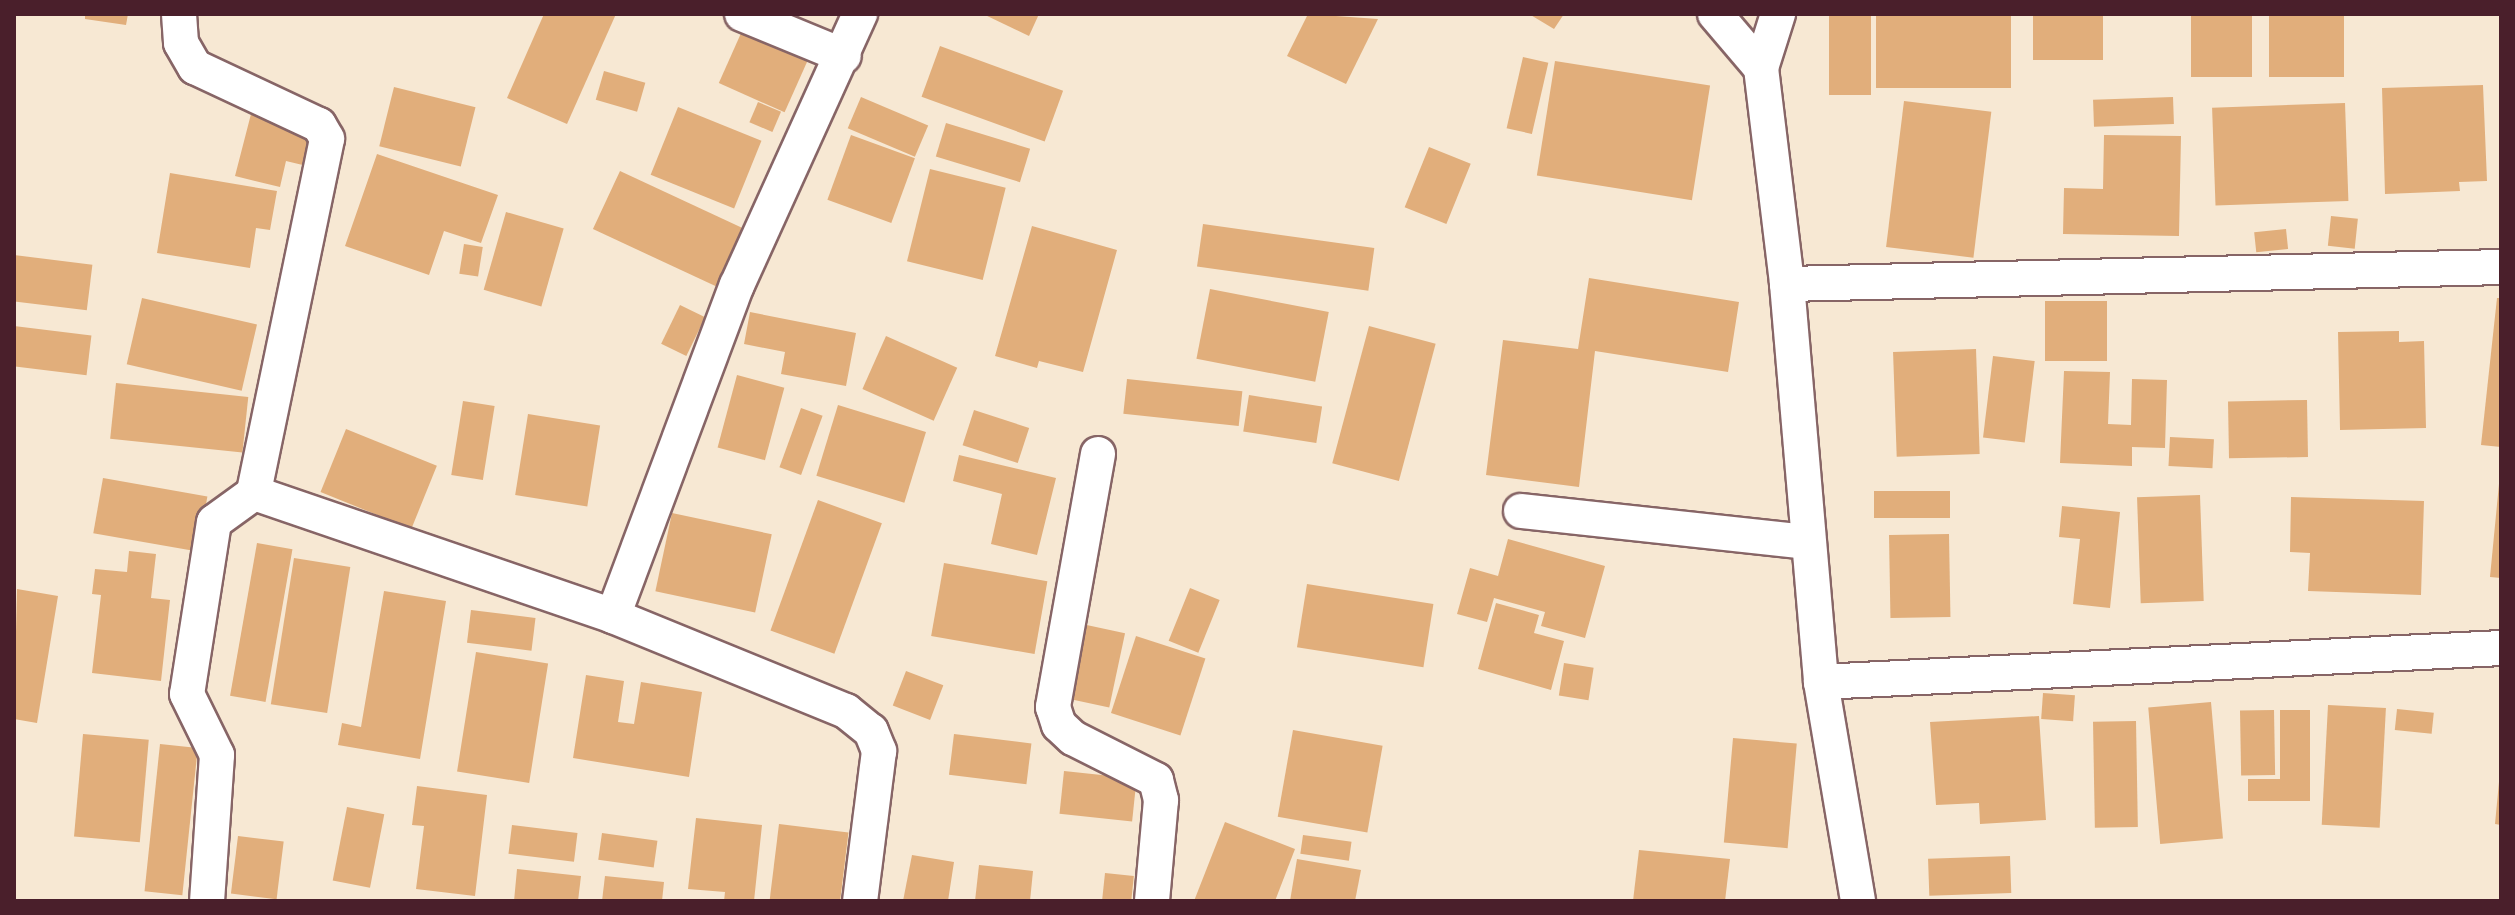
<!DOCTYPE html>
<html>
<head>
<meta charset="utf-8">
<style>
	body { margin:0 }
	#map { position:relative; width:2515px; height:915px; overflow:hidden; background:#f7e8d3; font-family:Sriracha,sans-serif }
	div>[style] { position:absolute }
	.building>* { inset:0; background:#e1ae7b; transform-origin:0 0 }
	.roads { filter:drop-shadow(2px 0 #876566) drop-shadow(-2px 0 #876566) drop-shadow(0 2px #876566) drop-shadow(0 -2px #876566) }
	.minor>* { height:34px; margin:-17px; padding:0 17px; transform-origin:17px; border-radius:17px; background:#fff }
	span { translate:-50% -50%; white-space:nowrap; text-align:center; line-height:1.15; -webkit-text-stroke:6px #fff; paint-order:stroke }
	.frame { position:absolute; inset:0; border:16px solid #4a1f2b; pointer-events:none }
</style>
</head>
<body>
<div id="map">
	<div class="building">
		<i style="clip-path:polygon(85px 14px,128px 14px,126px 25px,85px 19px)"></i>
		<i style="clip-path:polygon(544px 14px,616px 14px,567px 124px,507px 98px)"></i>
		<i style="clip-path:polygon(983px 14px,1039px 14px,1029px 36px)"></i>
		<i style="clip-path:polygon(1308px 14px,1378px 19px,1346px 84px,1287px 56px)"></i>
		<i style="clip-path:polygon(1529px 14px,1564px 14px,1554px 29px)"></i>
		<i style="left:1829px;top:14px;width:42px;height:81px"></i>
		<i style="left:1876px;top:14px;width:135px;height:74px"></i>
		<i style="left:2033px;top:14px;width:70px;height:46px"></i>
		<i style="left:2191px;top:14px;width:61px;height:63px"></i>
		<i style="left:2269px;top:14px;width:75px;height:63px"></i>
		<i style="left:742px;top:31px;width:72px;height:57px;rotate:24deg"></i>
		<i style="left:940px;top:46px;width:131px;height:54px;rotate:20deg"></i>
		<i style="left:1523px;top:57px;width:26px;height:73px;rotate:13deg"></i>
		<i style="left:1555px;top:61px;width:157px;height:116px;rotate:9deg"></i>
		<i style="left:604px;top:71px;width:43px;height:30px;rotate:16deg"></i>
		<i style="clip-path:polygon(2483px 85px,2487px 181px,2459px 182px,2460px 191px,2385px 194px,2382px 88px)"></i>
		<i style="left:394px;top:87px;width:84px;height:61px;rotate:14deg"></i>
		<i style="left:861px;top:97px;width:73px;height:34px;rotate:23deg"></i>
		<i style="left:2173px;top:97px;width:27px;height:80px;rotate:88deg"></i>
		<i style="left:1904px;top:101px;width:88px;height:147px;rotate:7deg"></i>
		<i style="left:758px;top:102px;width:25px;height:22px;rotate:23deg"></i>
		<i style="left:2345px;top:103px;width:98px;height:133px;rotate:88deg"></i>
		<i style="left:678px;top:107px;width:90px;height:73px;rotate:22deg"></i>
		<i style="clip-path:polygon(251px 114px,320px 132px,311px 167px,286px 161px,280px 187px,235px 176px)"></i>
		<i style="left:946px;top:123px;width:88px;height:35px;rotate:17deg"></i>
		<i style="left:851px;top:135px;width:68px;height:69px;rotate:20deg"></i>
		<i style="clip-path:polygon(2104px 135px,2181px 136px,2179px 236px,2063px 234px,2064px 188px,2103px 189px)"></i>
		<i style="left:1429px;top:147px;width:45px;height:65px;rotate:22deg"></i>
		<i style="clip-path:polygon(377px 154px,498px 195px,481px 243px,444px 231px,429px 275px,345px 246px)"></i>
		<i style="left:930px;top:169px;width:78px;height:95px;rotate:14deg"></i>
		<i style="left:620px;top:171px;width:144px;height:64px;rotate:25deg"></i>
		<i style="clip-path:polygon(170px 173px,277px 191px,270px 230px,256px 228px,250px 268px,157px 253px)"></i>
		<i style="left:506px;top:212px;width:60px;height:81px;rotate:16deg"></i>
		<i style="left:2331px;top:216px;width:27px;height:30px;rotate:6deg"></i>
		<i style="left:1203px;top:224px;width:173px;height:43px;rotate:8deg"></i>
		<i style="clip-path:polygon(1032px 226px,1117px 250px,1083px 372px,1039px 361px,1037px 368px,995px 356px)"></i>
		<i style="left:2286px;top:229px;width:20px;height:32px;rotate:84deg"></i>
		<i style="left:464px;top:244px;width:19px;height:30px;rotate:9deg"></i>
		<i style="left:14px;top:255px;width:79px;height:46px;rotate:7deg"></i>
		<i style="clip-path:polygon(1589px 278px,1739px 302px,1728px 372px,1595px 351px,1579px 487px,1486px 475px,1503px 340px,1578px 349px)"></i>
		<i style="left:1210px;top:289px;width:121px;height:71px;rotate:11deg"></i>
		<i style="left:142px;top:298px;width:118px;height:68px;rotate:13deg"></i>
		<i style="clip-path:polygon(2497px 298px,2501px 298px,2501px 447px,2481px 445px)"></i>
		<i style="left:2045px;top:301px;width:62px;height:60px"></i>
		<i style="left:680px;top:305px;width:28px;height:43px;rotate:26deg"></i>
		<i style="clip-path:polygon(750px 312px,856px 333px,846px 386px,781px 374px,785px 352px,744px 344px)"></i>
		<i style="left:14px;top:326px;width:78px;height:40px;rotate:7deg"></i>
		<i style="left:1369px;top:326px;width:69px;height:142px;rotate:15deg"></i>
		<i style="clip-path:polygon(2399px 331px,2399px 342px,2424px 341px,2426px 428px,2340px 430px,2338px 332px)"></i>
		<i style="left:886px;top:336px;width:78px;height:58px;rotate:24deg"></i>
		<i style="left:1976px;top:349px;width:105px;height:83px;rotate:88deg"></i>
		<i style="left:1993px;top:356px;width:42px;height:82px;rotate:7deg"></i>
		<i style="clip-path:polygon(2064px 371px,2110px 372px,2108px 424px,2131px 425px,2132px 379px,2167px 380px,2165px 448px,2132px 447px,2132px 466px,2060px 463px)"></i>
		<i style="left:737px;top:375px;width:49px;height:75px;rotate:15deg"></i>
		<i style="left:1127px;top:379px;width:116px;height:35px;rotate:6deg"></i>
		<i style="left:116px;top:383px;width:133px;height:56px;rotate:6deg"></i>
		<i style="left:1249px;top:395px;width:74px;height:37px;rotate:9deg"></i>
		<i style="left:2307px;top:400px;width:57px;height:79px;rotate:89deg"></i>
		<i style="left:463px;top:401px;width:32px;height:75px;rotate:9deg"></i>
		<i style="left:838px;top:405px;width:92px;height:74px;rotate:17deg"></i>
		<i style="left:801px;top:408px;width:23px;height:63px;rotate:20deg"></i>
		<i style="left:974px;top:410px;width:58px;height:37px;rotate:18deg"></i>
		<i style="left:528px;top:414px;width:73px;height:82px;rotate:9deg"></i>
		<i style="left:346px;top:429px;width:98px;height:68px;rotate:22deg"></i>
		<i style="left:2170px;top:437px;width:44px;height:29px;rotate:3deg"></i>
		<i style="clip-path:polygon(959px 455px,1056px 478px,1037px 555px,991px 544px,1002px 494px,953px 481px)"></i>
		<i style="left:103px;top:478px;width:106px;height:56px;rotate:10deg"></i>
		<i style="clip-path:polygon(2499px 484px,2501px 484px,2501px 578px,2490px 577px)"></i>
		<i style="left:1950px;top:491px;width:27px;height:76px;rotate:90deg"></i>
		<i style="left:2200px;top:495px;width:106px;height:63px;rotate:88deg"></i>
		<i style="clip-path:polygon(2291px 497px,2424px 501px,2421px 595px,2308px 591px,2310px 553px,2290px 552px)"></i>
		<i style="left:818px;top:500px;width:68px;height:139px;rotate:20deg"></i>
		<i style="clip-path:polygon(2062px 506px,2120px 512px,2110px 608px,2073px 604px,2080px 539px,2059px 537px)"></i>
		<i style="left:672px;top:513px;width:102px;height:80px;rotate:12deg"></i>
		<i style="left:1949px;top:534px;width:83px;height:60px;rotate:89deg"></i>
		<i style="clip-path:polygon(1508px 539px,1605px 566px,1585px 638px,1541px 626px,1545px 612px,1494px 598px,1487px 622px,1457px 614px,1470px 568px,1498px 576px)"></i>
		<i style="left:257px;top:543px;width:36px;height:155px;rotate:10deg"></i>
		<i style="clip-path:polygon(129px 551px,156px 554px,151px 598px,170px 600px,161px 681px,92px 673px,101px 595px,92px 594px,95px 569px,127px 572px)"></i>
		<i style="left:294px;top:558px;width:57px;height:148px;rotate:9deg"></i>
		<i style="left:944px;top:563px;width:105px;height:74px;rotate:10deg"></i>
		<i style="left:1307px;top:584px;width:128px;height:64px;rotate:9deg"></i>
		<i style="left:1190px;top:588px;width:32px;height:57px;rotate:22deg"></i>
		<i style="clip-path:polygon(17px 589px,58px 596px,37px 723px,14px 719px)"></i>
		<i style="clip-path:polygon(384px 591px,446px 601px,420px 759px,338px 745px,342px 723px,361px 727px)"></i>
		<i style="clip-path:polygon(1496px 603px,1539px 615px,1534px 633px,1564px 641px,1551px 690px,1478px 669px)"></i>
		<i style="left:471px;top:610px;width:65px;height:33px;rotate:7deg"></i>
		<i style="left:1082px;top:624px;width:44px;height:76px;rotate:12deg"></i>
		<i style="left:1136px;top:636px;width:73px;height:81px;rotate:18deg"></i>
		<i style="left:476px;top:652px;width:73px;height:121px;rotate:9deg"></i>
		<i style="left:1564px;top:663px;width:30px;height:33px;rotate:9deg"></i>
		<i style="left:906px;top:671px;width:40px;height:37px;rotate:21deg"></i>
		<i style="clip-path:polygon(586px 675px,624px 681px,618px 722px,634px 724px,641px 682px,702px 692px,689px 777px,573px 758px)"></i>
		<i style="left:2043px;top:693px;width:32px;height:26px;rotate:4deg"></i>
		<i style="left:2211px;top:702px;width:137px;height:63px;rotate:85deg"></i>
		<i style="left:2328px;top:705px;width:58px;height:120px;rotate:3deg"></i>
		<i style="left:2397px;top:709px;width:37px;height:21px;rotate:6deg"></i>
		<i style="left:2274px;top:710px;width:65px;height:34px;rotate:89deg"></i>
		<i style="clip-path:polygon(2280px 710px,2310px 710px,2310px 801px,2248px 801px,2248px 779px,2280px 779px)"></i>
		<i style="clip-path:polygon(2039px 716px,2046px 820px,1980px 824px,1979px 803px,1936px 805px,1930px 722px)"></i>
		<i style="left:2136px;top:721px;width:106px;height:43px;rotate:89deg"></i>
		<i style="left:1293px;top:730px;width:91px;height:88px;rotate:10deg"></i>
		<i style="left:83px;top:734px;width:66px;height:103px;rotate:5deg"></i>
		<i style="left:954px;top:734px;width:78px;height:41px;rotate:7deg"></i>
		<i style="left:1733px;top:738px;width:64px;height:105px;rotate:5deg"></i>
		<i style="left:160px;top:744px;width:38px;height:148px;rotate:6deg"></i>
		<i style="left:1064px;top:771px;width:73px;height:43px;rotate:6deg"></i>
		<i style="clip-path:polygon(2499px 782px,2501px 783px,2501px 825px,2495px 824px)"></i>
		<i style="clip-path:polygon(417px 786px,487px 795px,475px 896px,416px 889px,424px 826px,412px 825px)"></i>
		<i style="left:347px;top:807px;width:38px;height:75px;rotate:11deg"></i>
		<i style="clip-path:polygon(696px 818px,762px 825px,754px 901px,724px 901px,725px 892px,688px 889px)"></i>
		<i style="clip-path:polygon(1225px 822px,1295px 849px,1275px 901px,1194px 901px)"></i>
		<i style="left:779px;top:824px;width:70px;height:78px;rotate:7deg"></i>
		<i style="left:512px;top:825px;width:66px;height:29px;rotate:7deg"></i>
		<i style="left:602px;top:833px;width:56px;height:27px;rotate:8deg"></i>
		<i style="left:1303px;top:835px;width:49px;height:19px;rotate:8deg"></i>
		<i style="left:238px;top:836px;width:46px;height:58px;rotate:7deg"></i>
		<i style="clip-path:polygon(1639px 850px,1730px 859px,1725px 901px,1633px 901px)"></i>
		<i style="clip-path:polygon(912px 855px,954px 862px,948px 901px,903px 901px)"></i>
		<i style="left:2010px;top:856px;width:37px;height:82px;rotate:88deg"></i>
		<i style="clip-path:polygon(1297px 859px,1361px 870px,1355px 901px,1290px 901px)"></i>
		<i style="clip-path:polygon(979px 865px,1033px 871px,1030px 901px,975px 901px)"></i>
		<i style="clip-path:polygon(517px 869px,581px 876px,578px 901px,514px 901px)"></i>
		<i style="left:1105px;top:873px;width:29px;height:28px;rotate:6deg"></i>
		<i style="clip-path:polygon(605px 876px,664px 882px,662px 901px,602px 901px)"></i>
	</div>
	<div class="roads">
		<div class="minor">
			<i style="left:179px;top:14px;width:29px;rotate:86deg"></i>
			<i style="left:181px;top:43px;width:28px;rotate:60deg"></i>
			<i style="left:195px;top:67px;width:137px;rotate:25.1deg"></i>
			<i style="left:319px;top:125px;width:16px;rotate:60deg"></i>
			<i style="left:327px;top:139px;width:361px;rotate:101.7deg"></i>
			<i style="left:254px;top:493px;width:49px;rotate:144.1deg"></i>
			<i style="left:214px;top:522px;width:174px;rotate:98.9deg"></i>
			<i style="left:187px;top:694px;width:68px;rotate:63.8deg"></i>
			<i style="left:217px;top:755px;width:146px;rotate:93.9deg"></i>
			<i style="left:742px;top:14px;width:110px;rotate:22.4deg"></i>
			<i style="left:1715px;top:14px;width:71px;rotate:49.6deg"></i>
			<i style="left:1761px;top:68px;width:218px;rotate:83.1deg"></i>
			<i style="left:1787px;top:284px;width:399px;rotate:85.1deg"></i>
			<i style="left:1821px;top:682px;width:222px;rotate:80.4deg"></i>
			<i style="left:1761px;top:68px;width:57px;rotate:-72.5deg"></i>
			<i style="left:1787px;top:284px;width:714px;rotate:-1.36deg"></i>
			<i style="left:1098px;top:454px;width:257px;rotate:100.1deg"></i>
			<i style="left:1053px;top:707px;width:19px;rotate:72deg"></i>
			<i style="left:1059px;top:725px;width:19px;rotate:43deg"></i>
			<i style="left:1073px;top:738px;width:93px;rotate:26.8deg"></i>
			<i style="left:1156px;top:780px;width:21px;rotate:76deg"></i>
			<i style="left:1161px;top:800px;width:101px;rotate:95.1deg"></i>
			<i style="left:254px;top:493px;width:379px;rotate:18.9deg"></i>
			<i style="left:613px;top:616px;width:252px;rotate:22.2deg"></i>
			<i style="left:846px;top:711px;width:32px;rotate:39deg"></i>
			<i style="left:871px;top:731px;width:22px;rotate:68deg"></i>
			<i style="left:879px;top:751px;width:151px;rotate:97.2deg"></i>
			<i style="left:1521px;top:511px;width:286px;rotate:6.2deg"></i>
			<i style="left:613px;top:616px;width:353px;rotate:-69.5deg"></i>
			<i style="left:737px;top:285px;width:298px;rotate:-65.6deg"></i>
			<i style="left:1821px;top:682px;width:681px;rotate:-2.86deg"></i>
		</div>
	</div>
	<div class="frame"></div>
</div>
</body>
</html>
